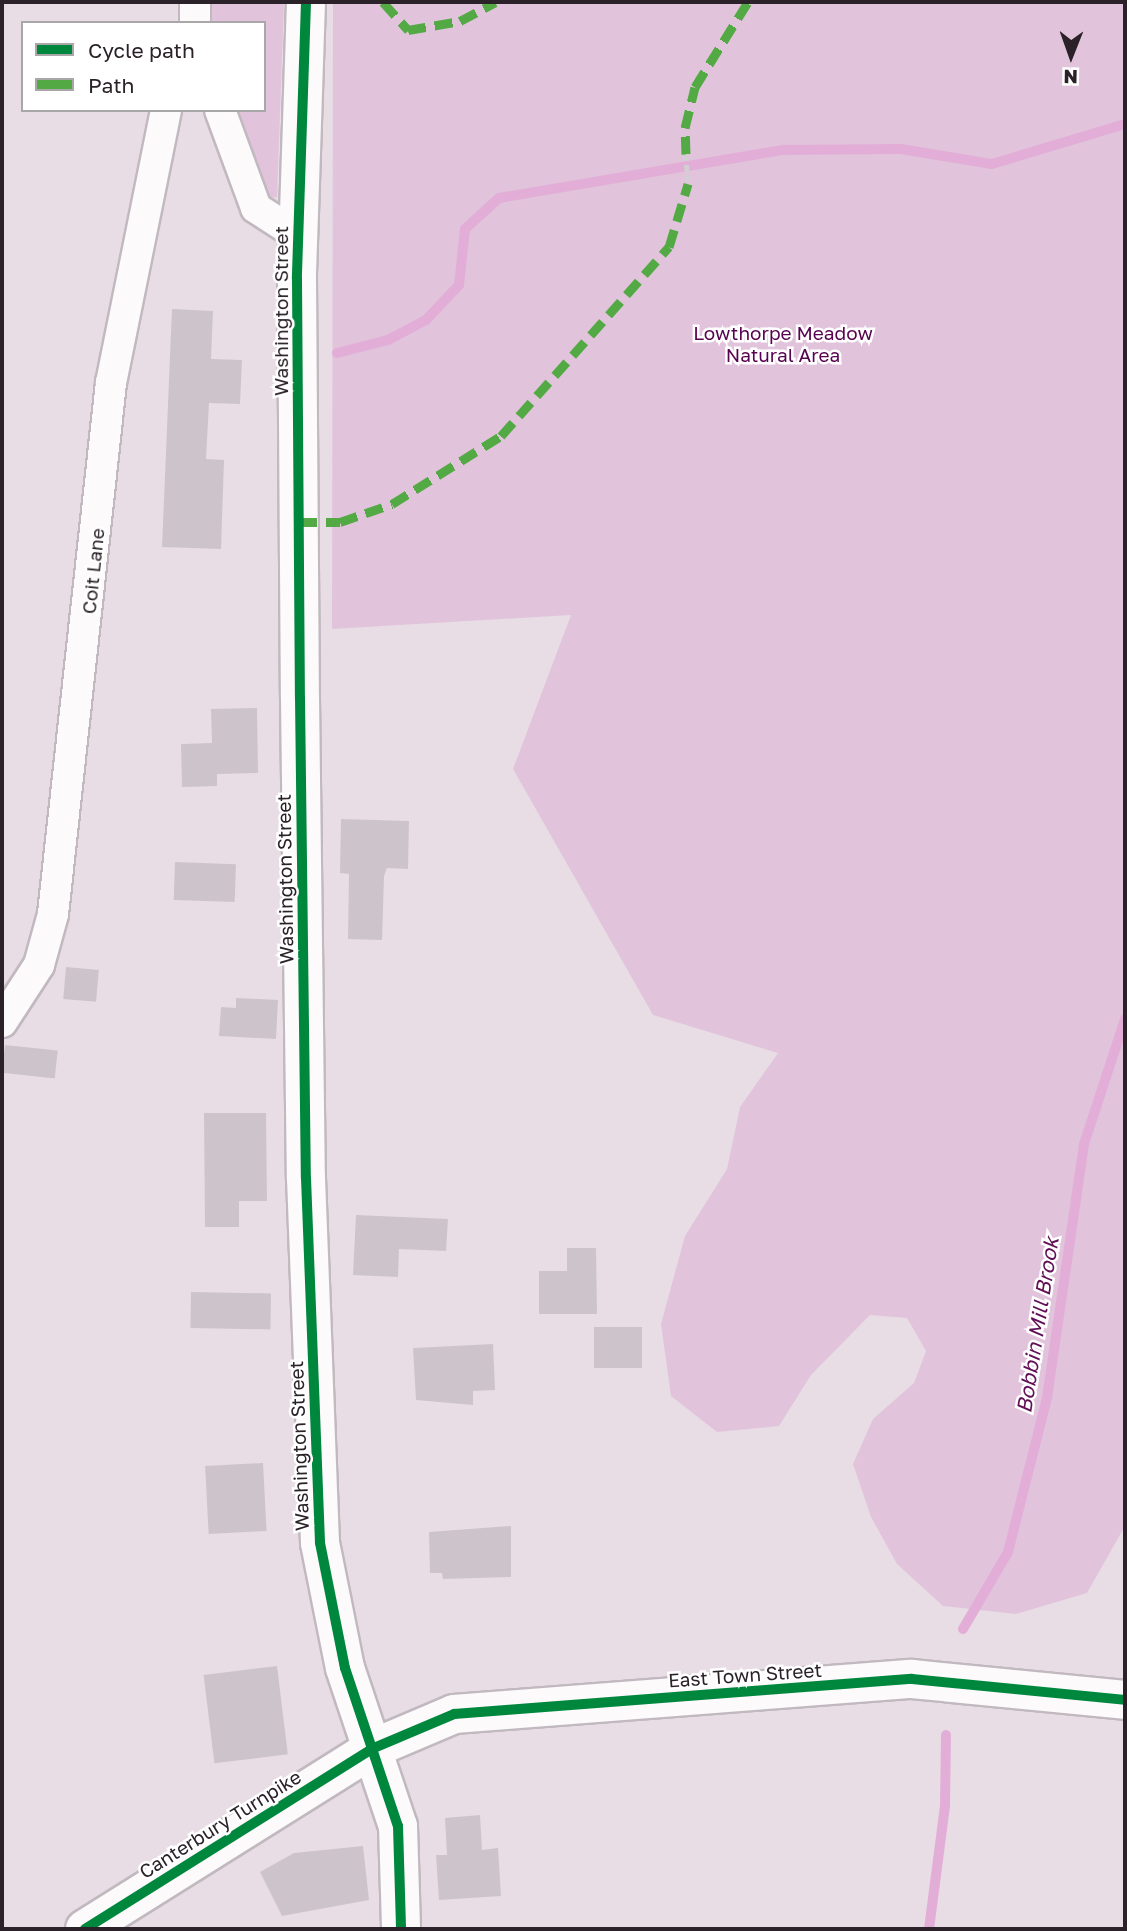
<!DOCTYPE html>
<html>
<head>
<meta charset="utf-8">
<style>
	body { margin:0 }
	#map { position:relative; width:1127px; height:1931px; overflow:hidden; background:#e8dde5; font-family:"Golos Text",sans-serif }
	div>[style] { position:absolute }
	.green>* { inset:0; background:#e1c4db }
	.stream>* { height:10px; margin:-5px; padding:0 5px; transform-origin:5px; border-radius:5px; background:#e2aed7 }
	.building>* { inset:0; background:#cdc4cb; transform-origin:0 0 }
	.path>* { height:4.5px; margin-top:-2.25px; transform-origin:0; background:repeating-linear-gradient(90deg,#d1cfd1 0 7px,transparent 0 10.5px) }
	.roads { filter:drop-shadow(2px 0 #c1b9bf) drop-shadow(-2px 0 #c1b9bf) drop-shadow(0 2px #c1b9bf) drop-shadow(0 -2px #c1b9bf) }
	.minor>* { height:30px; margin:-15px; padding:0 15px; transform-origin:15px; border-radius:15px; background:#fcfafb }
	.tertiary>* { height:38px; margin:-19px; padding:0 19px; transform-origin:19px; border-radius:19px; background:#fcfafb }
	.quiet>* { height:9px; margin-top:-4.5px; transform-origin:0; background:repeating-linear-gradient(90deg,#53aa44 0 18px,transparent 0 27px) }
	.cycleway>* { height:10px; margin:-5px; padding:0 5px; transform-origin:5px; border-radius:5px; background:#00873e }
	span { translate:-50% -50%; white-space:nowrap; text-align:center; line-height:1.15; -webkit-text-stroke:5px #fff; paint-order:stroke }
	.street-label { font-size:19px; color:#2a2228 }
	.park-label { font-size:19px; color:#58034f }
	.water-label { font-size:21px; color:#611057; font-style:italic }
	.frame { position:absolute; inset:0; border:4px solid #2a2228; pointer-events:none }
	.legend { position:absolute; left:21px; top:21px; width:245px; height:91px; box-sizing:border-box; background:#fff; border:2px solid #aaa7a9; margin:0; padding:9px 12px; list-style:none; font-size:21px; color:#2a2228 }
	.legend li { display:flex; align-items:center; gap:14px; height:35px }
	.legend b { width:35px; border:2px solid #aaa7a9 }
	.north { position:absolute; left:1036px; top:21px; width:70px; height:70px; -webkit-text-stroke:5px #fff; paint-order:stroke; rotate:181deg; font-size:19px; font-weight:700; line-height:28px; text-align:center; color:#2a2228 }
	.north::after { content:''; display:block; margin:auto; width:24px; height:32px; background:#2a2228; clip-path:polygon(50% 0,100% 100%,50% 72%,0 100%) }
</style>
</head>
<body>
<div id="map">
	<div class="green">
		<i style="clip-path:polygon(209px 2px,284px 2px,277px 197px,266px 198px,234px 110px,264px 110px,264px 23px,212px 23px)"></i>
		<i style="clip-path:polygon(333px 2px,1125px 2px,1125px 1526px,1087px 1593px,1016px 1614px,943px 1606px,897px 1564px,871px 1517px,853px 1464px,873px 1419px,914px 1383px,926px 1351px,907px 1318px,870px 1315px,811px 1375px,779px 1426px,717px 1432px,671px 1396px,661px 1324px,685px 1236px,727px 1169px,740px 1107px,778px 1053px,653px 1015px,513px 769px,571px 615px,332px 629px)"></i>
	</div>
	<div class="stream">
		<i style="left:337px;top:353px;width:53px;rotate:-14.3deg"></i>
		<i style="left:388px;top:340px;width:43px;rotate:-27.8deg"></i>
		<i style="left:426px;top:320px;width:48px;rotate:-46.7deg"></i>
		<i style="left:459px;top:285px;width:56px;rotate:-83.9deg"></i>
		<i style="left:465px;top:229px;width:46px;rotate:-42.4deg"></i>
		<i style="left:499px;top:198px;width:289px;rotate:-9.6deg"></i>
		<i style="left:784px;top:150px;width:117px;rotate:-0.5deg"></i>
		<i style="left:901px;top:149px;width:92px;rotate:9.4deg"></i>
		<i style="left:992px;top:164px;width:139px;rotate:-16.7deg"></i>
		<i style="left:963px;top:1629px;width:89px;rotate:-59.7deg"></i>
		<i style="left:1008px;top:1552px;width:159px;rotate:-75.8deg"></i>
		<i style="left:1047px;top:1398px;width:257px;rotate:-81.7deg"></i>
		<i style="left:1084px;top:1144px;width:132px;rotate:-71.8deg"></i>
		<i style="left:929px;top:1929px;width:124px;rotate:-82.6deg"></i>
		<i style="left:945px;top:1806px;width:71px;rotate:-89.2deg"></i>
	</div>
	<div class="building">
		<i style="clip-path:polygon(172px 309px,213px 311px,211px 359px,242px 360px,240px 404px,209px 403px,206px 459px,224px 460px,221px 549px,162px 547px)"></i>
		<i style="clip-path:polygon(257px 708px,258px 773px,217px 774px,217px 786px,182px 787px,181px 744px,212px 743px,211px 709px)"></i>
		<i style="clip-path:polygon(341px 819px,409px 821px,408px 869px,387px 868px,384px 876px,382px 940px,348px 939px,349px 874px,340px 873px)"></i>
		<i style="left:175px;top:862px;width:61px;height:38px;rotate:2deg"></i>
		<i style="left:66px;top:967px;width:33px;height:32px;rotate:5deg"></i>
		<i style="clip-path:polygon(236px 998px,278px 1000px,276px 1039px,219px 1036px,221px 1007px,236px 1008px)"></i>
		<i style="left:5px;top:1045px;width:53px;height:28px;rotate:6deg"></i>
		<i style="clip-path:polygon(204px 1113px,266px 1113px,267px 1201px,239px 1201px,239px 1227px,205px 1227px)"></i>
		<i style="clip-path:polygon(356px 1215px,448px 1219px,446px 1251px,399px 1249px,398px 1277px,353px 1275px)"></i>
		<i style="clip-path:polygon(567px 1248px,596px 1248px,597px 1314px,539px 1314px,539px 1271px,567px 1271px)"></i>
		<i style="left:191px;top:1292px;width:80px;height:36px;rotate:1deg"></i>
		<i style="left:594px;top:1327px;width:48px;height:41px"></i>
		<i style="clip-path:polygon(493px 1344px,495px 1390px,473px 1391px,473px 1405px,416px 1400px,413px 1348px)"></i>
		<i style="left:263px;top:1463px;width:68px;height:58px;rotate:87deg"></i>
		<i style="clip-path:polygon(511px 1526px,511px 1577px,443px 1579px,442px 1573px,430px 1573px,429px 1532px)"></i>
		<i style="left:277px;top:1666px;width:89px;height:74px;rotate:83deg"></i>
		<i style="clip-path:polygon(480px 1815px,482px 1850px,498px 1848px,501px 1896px,439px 1900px,436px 1855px,447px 1855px,445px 1818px)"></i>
		<i style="clip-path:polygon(363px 1846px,369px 1900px,282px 1916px,260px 1872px,294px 1853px)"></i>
	</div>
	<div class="path">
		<i style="left:686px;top:154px;width:30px;rotate:86deg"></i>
	</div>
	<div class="roads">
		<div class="minor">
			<i style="left:195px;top:2px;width:21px;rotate:90deg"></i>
			<i style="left:220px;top:110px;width:104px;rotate:69.8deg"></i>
			<i style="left:256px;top:208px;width:50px;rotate:32.7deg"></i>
			<i style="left:2px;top:1022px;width:68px;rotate:-57deg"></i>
			<i style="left:39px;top:965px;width:53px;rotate:-74.6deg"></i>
			<i style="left:53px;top:914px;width:534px;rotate:-83.77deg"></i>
			<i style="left:111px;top:383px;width:278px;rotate:-78.6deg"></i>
		</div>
		<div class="tertiary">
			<i style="left:306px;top:2px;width:277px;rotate:91.9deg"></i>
			<i style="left:297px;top:279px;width:419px;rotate:89.6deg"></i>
			<i style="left:300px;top:698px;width:480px;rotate:89.3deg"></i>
			<i style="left:306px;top:1178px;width:365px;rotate:87.8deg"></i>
			<i style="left:320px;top:1543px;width:127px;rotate:78.7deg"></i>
			<i style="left:345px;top:1668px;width:167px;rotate:71.5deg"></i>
			<i style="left:398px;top:1826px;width:103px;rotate:88.3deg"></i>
			<i style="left:85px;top:1929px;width:341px;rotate:-32.1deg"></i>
			<i style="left:374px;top:1748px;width:87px;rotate:-23deg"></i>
			<i style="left:454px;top:1714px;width:459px;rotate:-4.4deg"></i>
			<i style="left:912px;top:1679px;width:214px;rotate:5.6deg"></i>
		</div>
	</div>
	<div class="quiet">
		<i style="left:383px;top:2px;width:38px;rotate:48deg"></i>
		<i style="left:408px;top:30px;width:53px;rotate:-9.8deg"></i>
		<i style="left:460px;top:21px;width:40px;rotate:-28deg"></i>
		<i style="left:686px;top:154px;width:26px;rotate:-92deg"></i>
		<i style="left:685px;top:128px;width:42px;rotate:-76.3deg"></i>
		<i style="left:695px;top:87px;width:100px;rotate:-58.1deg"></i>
		<i style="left:299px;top:522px;width:41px"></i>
		<i style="left:340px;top:522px;width:55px;rotate:-19.1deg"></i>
		<i style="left:392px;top:504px;width:128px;rotate:-32deg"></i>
		<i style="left:501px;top:436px;width:253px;rotate:-48.4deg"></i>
		<i style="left:669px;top:247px;width:66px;rotate:-73.2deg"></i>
	</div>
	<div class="cycleway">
		<i style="left:306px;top:2px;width:277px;rotate:91.9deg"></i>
		<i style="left:297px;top:279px;width:419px;rotate:89.6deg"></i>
		<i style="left:300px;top:698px;width:480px;rotate:89.3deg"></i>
		<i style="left:306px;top:1178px;width:365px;rotate:87.8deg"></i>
		<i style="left:320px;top:1543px;width:127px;rotate:78.7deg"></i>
		<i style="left:345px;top:1668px;width:167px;rotate:71.5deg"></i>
		<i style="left:398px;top:1826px;width:103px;rotate:88.3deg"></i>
		<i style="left:85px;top:1929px;width:341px;rotate:-32.1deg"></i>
		<i style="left:374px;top:1748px;width:87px;rotate:-23deg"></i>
		<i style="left:454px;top:1714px;width:459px;rotate:-4.4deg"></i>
		<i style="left:912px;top:1679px;width:214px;rotate:5.6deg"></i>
	</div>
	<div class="street-label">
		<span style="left:281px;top:311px;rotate:-90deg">Washington Street</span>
		<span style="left:93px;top:571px;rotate:-84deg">Coit Lane</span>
		<span style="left:285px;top:879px;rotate:-91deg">Washington Street</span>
		<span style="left:299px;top:1446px;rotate:-92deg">Washington Street</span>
		<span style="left:745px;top:1675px;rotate:-4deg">East Town Street</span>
		<span style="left:220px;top:1824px;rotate:-32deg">Canterbury Turnpike</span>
	</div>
	<div class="park-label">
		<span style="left:783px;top:344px">Lowthorpe Meadow<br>Natural Area</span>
	</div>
	<div class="water-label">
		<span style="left:1037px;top:1325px;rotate:-81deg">Bobbin Mill Brook</span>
	</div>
	<div class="frame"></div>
	<ul class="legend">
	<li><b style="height:9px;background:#00873e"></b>Cycle path</li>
	<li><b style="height:9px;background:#53aa44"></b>Path</li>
	</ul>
	<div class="north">N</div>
</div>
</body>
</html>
